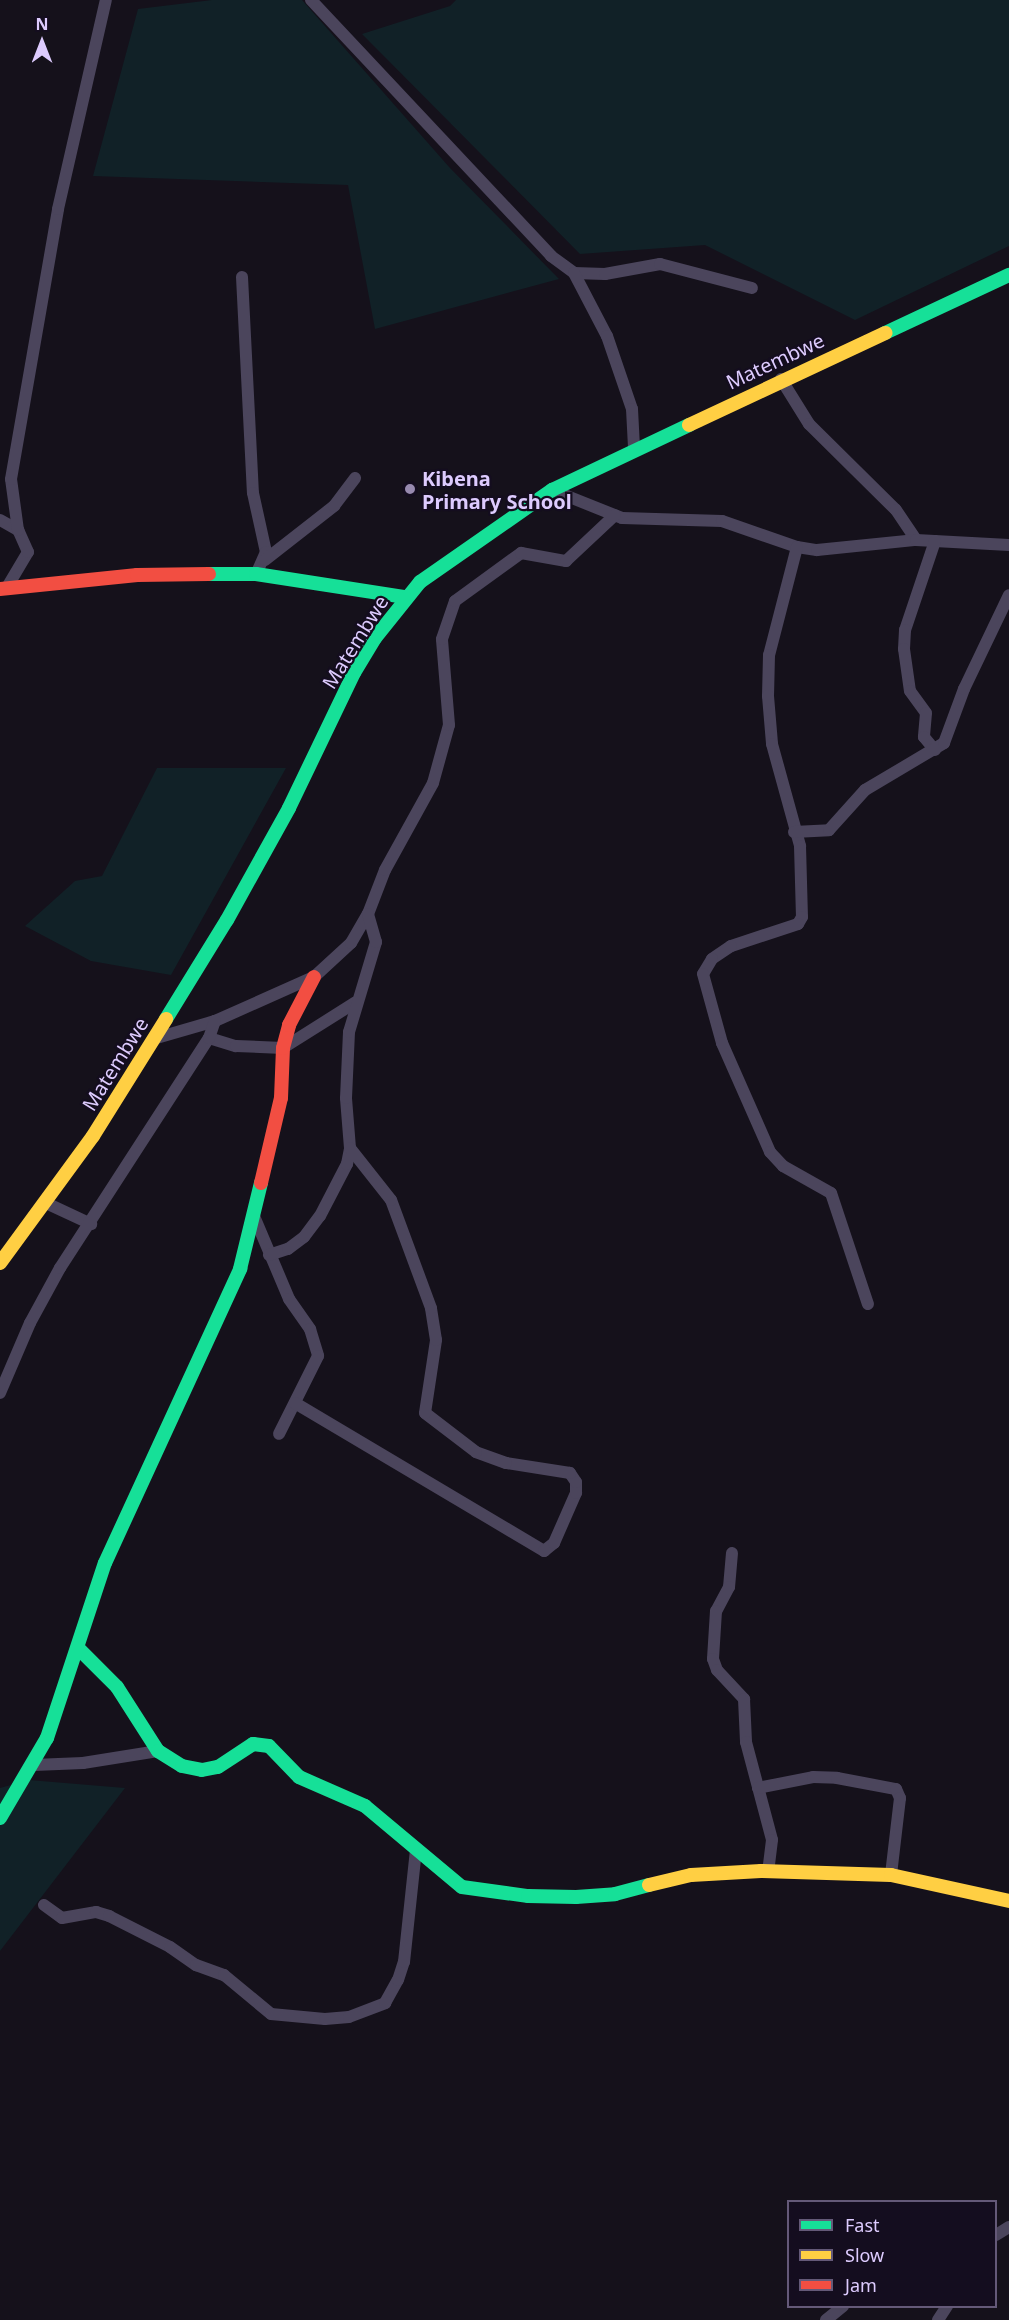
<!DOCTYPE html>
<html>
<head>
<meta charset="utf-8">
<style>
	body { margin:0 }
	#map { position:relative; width:1009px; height:2320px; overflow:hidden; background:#15111b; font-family:"Noto Sans",sans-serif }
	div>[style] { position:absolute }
	.green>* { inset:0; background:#112127 }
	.street>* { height:12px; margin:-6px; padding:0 6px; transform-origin:6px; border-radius:6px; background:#4b455c }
	.fast>* { height:14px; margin:-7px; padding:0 7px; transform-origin:7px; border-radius:7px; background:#16e098 }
	.slow>* { height:14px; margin:-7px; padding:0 7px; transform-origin:7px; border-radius:7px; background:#ffcf43 }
	.jam>* { height:14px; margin:-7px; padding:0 7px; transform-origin:7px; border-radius:7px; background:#f24e42 }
	.dots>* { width:16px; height:16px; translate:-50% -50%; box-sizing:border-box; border:3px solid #140d1f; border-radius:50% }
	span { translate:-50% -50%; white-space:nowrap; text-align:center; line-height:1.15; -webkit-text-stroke:4.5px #140d1f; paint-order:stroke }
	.street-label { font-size:20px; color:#ddcbfe }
	.poi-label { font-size:20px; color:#ddcbfe; font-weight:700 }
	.left { translate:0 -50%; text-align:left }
	.legend { position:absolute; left:787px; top:2200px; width:210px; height:108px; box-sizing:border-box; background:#140d1f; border:2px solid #645978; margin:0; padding:8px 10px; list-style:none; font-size:18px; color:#ddcbfe }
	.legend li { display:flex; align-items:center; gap:12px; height:30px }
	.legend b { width:30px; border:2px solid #645978 }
	.north { position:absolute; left:12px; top:12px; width:60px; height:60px; -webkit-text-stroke:4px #140d1f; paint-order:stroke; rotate:0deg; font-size:16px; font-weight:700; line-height:24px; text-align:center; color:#ddcbfe }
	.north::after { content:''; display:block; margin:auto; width:21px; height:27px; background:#ddcbfe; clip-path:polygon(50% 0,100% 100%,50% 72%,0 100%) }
</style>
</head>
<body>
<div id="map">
	<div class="green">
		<i style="clip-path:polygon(212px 0,302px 0,450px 168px,559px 279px,375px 329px,348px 185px,93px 176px,138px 9px)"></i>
		<i style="clip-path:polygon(456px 0,1009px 0,1009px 246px,855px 320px,705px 245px,580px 254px,362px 34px,450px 6px)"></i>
		<i style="clip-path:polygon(157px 768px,286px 768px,171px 975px,91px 961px,25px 926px,75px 881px,102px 876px)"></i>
		<i style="clip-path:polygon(29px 1780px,125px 1788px,0 1951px,0 1788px)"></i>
	</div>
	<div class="street">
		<i style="left:311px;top:0;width:351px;rotate:46.8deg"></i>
		<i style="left:551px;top:256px;width:29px;rotate:36deg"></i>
		<i style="left:574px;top:273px;width:31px;rotate:2deg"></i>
		<i style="left:605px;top:274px;width:56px;rotate:-10.3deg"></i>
		<i style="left:660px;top:264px;width:95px;rotate:14.6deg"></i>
		<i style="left:574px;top:273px;width:71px;rotate:62.4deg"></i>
		<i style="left:607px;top:336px;width:77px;rotate:71.1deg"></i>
		<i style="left:632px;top:409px;width:39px;rotate:87deg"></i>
		<i style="left:242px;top:277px;width:216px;rotate:87.1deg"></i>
		<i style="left:253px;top:493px;width:60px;rotate:77.6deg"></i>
		<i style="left:266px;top:552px;width:24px;rotate:114deg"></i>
		<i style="left:781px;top:379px;width:53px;rotate:58.1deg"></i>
		<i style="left:809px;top:424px;width:122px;rotate:44.7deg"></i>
		<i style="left:896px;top:510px;width:36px;rotate:56deg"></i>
		<i style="left:552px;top:490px;width:75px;rotate:21.8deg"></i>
		<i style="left:622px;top:518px;width:100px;rotate:1.7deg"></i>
		<i style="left:722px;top:521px;width:79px;rotate:19.1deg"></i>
		<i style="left:797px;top:547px;width:20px;rotate:9deg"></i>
		<i style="left:817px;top:550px;width:100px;rotate:-5.8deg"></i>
		<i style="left:916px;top:540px;width:93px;rotate:3.1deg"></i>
		<i style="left:0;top:520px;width:21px;rotate:29deg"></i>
		<i style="left:935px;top:541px;width:94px;rotate:108.6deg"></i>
		<i style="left:905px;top:630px;width:19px;rotate:93deg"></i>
		<i style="left:904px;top:649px;width:42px;rotate:81.9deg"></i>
		<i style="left:910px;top:691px;width:27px;rotate:54deg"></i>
		<i style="left:926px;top:713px;width:24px;rotate:95deg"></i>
		<i style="left:924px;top:737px;width:17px;rotate:50deg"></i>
		<i style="left:797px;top:547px;width:112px;rotate:104.5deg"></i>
		<i style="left:769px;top:655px;width:41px;rotate:91.4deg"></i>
		<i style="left:768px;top:696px;width:48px;rotate:85.2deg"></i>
		<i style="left:772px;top:744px;width:106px;rotate:74.6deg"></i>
		<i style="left:800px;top:846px;width:71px;rotate:88.4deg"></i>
		<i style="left:802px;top:917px;width:8px;rotate:120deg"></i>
		<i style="left:798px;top:924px;width:71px;rotate:161.8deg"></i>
		<i style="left:731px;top:946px;width:23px;rotate:146deg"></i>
		<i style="left:712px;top:959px;width:17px;rotate:121deg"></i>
		<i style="left:703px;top:974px;width:72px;rotate:74.6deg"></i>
		<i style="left:722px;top:1043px;width:119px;rotate:66.2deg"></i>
		<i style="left:770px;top:1152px;width:19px;rotate:47deg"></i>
		<i style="left:783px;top:1166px;width:55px;rotate:29.4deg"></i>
		<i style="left:831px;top:1193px;width:117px;rotate:71.6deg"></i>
		<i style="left:265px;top:560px;width:88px;rotate:-38deg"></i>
		<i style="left:334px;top:506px;width:35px;rotate:-53deg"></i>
		<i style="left:6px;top:589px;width:43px;rotate:-59.3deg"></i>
		<i style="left:28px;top:552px;width:24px;rotate:-114deg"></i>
		<i style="left:18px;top:530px;width:51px;rotate:-97.8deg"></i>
		<i style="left:11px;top:479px;width:274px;rotate:-80.1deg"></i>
		<i style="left:58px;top:209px;width:214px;rotate:-77.1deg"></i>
		<i style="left:794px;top:832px;width:35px;rotate:-3deg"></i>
		<i style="left:829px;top:830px;width:54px;rotate:-48deg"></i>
		<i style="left:865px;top:790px;width:92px;rotate:-30.7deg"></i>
		<i style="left:944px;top:743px;width:58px;rotate:-69.7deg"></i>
		<i style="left:964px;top:689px;width:104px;rotate:-64.4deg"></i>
		<i style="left:209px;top:1038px;width:28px;rotate:17deg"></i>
		<i style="left:236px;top:1046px;width:47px;rotate:2.4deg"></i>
		<i style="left:283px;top:1048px;width:86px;rotate:-32.2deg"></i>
		<i style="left:153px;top:1039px;width:65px;rotate:-16.2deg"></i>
		<i style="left:215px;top:1021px;width:108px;rotate:-24deg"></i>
		<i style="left:314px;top:977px;width:50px;rotate:-42.6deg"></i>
		<i style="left:351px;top:943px;width:34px;rotate:-60deg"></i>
		<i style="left:368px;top:914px;width:47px;rotate:-68.9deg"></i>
		<i style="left:385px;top:870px;width:99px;rotate:-61.1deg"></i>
		<i style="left:433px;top:783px;width:60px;rotate:-74.6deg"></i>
		<i style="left:449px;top:725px;width:86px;rotate:-94.7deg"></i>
		<i style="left:442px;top:639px;width:40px;rotate:-71.1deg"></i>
		<i style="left:455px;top:601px;width:82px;rotate:-36deg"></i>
		<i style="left:521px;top:553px;width:46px;rotate:10.1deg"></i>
		<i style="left:566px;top:561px;width:67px;rotate:-43.2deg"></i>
		<i style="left:46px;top:1203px;width:50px;rotate:25deg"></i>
		<i style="left:254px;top:1216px;width:90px;rotate:67.1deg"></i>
		<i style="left:289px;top:1299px;width:37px;rotate:55deg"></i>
		<i style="left:310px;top:1329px;width:28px;rotate:73deg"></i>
		<i style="left:318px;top:1356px;width:87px;rotate:116.6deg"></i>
		<i style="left:269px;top:1255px;width:20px;rotate:-18deg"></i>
		<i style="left:288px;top:1249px;width:20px;rotate:-37deg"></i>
		<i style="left:304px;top:1237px;width:26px;rotate:-53deg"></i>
		<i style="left:320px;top:1216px;width:59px;rotate:-62.6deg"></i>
		<i style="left:347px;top:1164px;width:16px;rotate:-79deg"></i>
		<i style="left:350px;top:1148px;width:50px;rotate:-94.6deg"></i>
		<i style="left:346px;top:1098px;width:66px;rotate:-87.4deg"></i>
		<i style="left:349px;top:1032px;width:94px;rotate:-73.3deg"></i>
		<i style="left:376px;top:942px;width:29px;rotate:-106deg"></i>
		<i style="left:0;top:1393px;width:76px;rotate:-66.8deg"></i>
		<i style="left:30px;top:1323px;width:63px;rotate:-61.4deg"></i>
		<i style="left:60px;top:1268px;width:274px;rotate:-57.1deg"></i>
		<i style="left:209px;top:1038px;width:18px;rotate:-71deg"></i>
		<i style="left:295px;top:1403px;width:290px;rotate:30.7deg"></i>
		<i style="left:544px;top:1551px;width:13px;rotate:-39deg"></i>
		<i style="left:554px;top:1543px;width:55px;rotate:-66.3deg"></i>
		<i style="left:576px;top:1493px;width:11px;rotate:-90deg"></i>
		<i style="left:576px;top:1482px;width:11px;rotate:-124deg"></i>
		<i style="left:570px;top:1473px;width:65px;rotate:-171.1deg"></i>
		<i style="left:506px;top:1463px;width:32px;rotate:-160deg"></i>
		<i style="left:476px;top:1452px;width:64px;rotate:-142.6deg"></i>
		<i style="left:425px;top:1413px;width:74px;rotate:-81.4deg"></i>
		<i style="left:436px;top:1340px;width:32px;rotate:-99deg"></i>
		<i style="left:431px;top:1308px;width:115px;rotate:-110.3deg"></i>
		<i style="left:391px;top:1200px;width:66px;rotate:-128.3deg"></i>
		<i style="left:732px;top:1553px;width:34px;rotate:95deg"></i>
		<i style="left:729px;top:1587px;width:27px;rotate:118deg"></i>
		<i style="left:716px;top:1611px;width:48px;rotate:93.6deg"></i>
		<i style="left:713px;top:1659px;width:12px;rotate:70deg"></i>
		<i style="left:717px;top:1670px;width:40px;rotate:47deg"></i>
		<i style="left:744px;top:1699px;width:43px;rotate:87.3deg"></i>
		<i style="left:746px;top:1742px;width:101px;rotate:75.1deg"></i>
		<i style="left:772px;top:1840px;width:31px;rotate:97deg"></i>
		<i style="left:34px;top:1765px;width:49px;rotate:-2.3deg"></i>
		<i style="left:83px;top:1763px;width:76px;rotate:-9.1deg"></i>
		<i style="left:758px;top:1788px;width:56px;rotate:-11.3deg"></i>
		<i style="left:813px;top:1777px;width:24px;rotate:2deg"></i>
		<i style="left:837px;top:1778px;width:60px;rotate:10.6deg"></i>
		<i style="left:896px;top:1789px;width:10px;rotate:66deg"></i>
		<i style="left:900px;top:1798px;width:78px;rotate:96.7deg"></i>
		<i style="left:44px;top:1905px;width:22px;rotate:36deg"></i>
		<i style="left:62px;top:1918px;width:35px;rotate:-10deg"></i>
		<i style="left:96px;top:1912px;width:14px;rotate:17deg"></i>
		<i style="left:109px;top:1916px;width:68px;rotate:26.9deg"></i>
		<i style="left:170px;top:1947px;width:32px;rotate:35deg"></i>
		<i style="left:196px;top:1965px;width:30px;rotate:20deg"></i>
		<i style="left:224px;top:1975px;width:61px;rotate:39.7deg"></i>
		<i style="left:271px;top:2014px;width:54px;rotate:5.3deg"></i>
		<i style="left:325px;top:2019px;width:24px;rotate:-5deg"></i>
		<i style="left:349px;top:2017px;width:39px;rotate:-21deg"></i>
		<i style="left:385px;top:2003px;width:26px;rotate:-61deg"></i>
		<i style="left:398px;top:1980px;width:19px;rotate:-72deg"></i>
		<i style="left:404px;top:1962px;width:113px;rotate:-83.9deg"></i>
		<i style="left:996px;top:2235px;width:15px;rotate:-32deg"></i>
		<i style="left:826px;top:2320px;width:22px;rotate:-39deg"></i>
		<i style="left:938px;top:2320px;width:17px;rotate:-57deg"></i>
	</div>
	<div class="fast">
		<i style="left:885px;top:333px;width:137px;rotate:-25.1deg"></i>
		<i style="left:209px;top:574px;width:47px"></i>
		<i style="left:256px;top:574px;width:151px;rotate:8.8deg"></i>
		<i style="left:166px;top:1019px;width:116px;rotate:-58.4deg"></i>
		<i style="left:227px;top:920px;width:128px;rotate:-61deg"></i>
		<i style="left:289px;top:808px;width:150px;rotate:-64.3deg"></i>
		<i style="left:354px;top:673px;width:41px;rotate:-59deg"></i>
		<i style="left:375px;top:638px;width:72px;rotate:-51.2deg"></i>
		<i style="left:420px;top:582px;width:161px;rotate:-34.9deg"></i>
		<i style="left:552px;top:490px;width:152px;rotate:-25.4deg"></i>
		<i style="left:78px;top:1648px;width:55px;rotate:45deg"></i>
		<i style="left:117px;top:1687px;width:76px;rotate:57.4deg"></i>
		<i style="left:158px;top:1751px;width:28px;rotate:32deg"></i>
		<i style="left:182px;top:1766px;width:20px;rotate:11deg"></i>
		<i style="left:202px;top:1770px;width:16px;rotate:-11deg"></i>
		<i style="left:218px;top:1767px;width:42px;rotate:-33.3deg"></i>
		<i style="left:253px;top:1744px;width:16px;rotate:7deg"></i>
		<i style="left:269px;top:1746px;width:43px;rotate:45.9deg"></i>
		<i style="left:299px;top:1777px;width:72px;rotate:23.7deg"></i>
		<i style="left:365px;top:1806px;width:126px;rotate:39.9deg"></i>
		<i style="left:462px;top:1887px;width:67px;rotate:7.8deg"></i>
		<i style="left:528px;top:1896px;width:48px;rotate:1.2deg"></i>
		<i style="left:576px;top:1897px;width:39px;rotate:-4deg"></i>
		<i style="left:615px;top:1894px;width:35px;rotate:-15deg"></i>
		<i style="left:0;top:1818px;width:93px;rotate:-59.6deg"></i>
		<i style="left:47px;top:1738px;width:184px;rotate:-71.7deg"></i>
		<i style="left:105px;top:1563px;width:324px;rotate:-65.3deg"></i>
		<i style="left:240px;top:1269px;width:89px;rotate:-76.3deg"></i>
	</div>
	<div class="slow">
		<i style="left:689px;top:425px;width:217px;rotate:-25.1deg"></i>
		<i style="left:0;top:1263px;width:157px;rotate:-53.8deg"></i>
		<i style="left:93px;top:1136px;width:138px;rotate:-58deg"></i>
		<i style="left:649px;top:1885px;width:43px;rotate:-13.4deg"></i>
		<i style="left:691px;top:1875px;width:70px;rotate:-3.3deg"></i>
		<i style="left:761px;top:1871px;width:130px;rotate:1.8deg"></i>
		<i style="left:891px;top:1875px;width:121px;rotate:12.4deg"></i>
	</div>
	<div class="jam">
		<i style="left:0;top:589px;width:138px;rotate:-5.8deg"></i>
		<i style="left:137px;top:575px;width:72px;rotate:-0.8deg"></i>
		<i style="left:261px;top:1183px;width:87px;rotate:-76.8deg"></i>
		<i style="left:281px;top:1098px;width:50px;rotate:-87.7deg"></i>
		<i style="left:283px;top:1048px;width:24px;rotate:-75deg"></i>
		<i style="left:289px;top:1025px;width:54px;rotate:-62.5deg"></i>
	</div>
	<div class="dots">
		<i style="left:410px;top:489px;background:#978aaf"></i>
	</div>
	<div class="street-label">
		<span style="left:775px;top:361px;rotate:-25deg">Matembwe</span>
		<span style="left:355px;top:642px;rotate:-58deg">Matembwe</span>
		<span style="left:115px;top:1064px;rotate:-58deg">Matembwe</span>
	</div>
	<div class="poi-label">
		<span class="left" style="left:422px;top:490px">Kibena<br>Primary School</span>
	</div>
	<ul class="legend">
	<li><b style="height:8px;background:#16e098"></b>Fast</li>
	<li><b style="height:8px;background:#ffcf43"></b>Slow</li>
	<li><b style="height:8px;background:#f24e42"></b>Jam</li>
	</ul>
	<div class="north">N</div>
</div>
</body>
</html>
